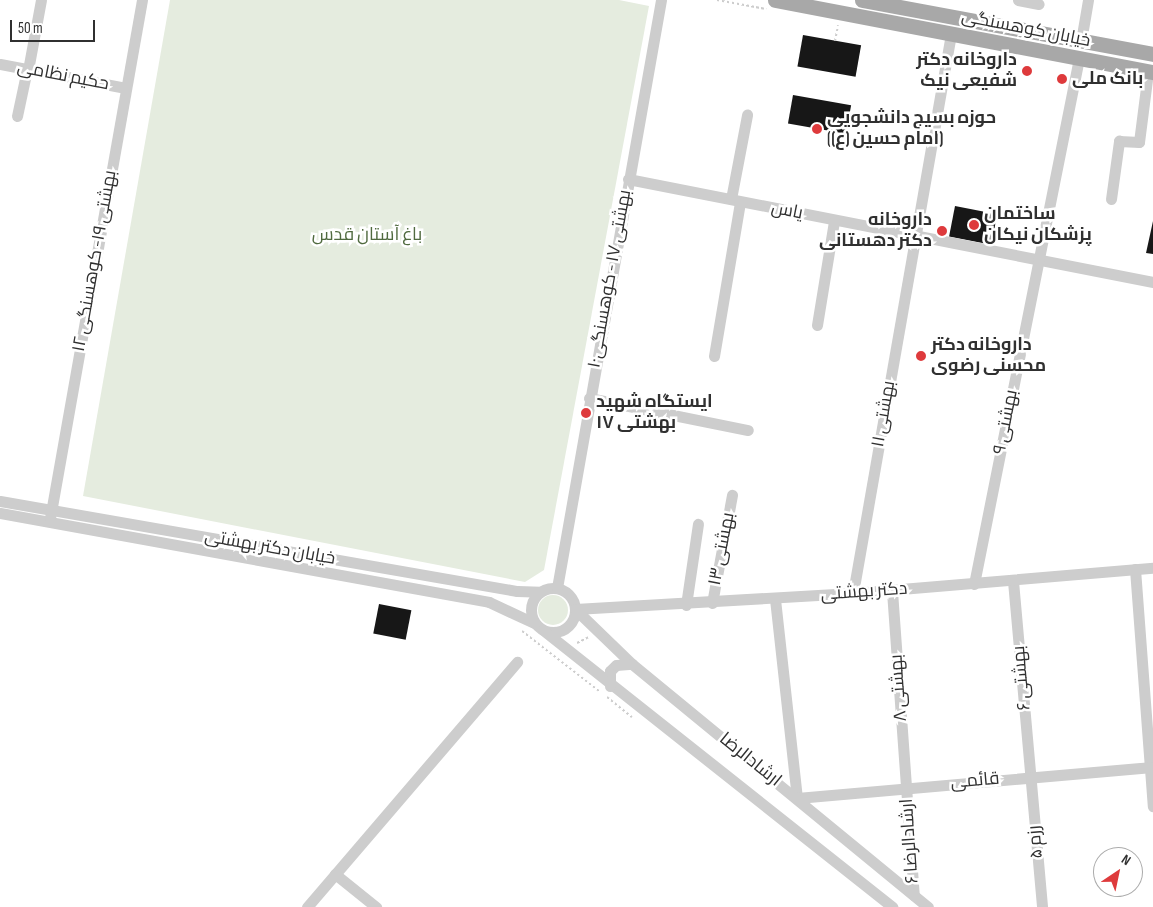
<!DOCTYPE html>
<html>
<head>
<meta charset="utf-8">
<style>
	body { margin:0 }
	#map { position:relative; width:1153px; height:907px; overflow:hidden; background:#fff; font-family:"Sofia Sans Condensed",Cairo,sans-serif }
	div>[style] { position:absolute }
	.green>* { inset:0; background:#e5ecdf }
	.round { border-radius:50% }
	.building>* { inset:0; background:#171717; transform-origin:0 0 }
	.path>* { height:2px; margin-top:-1px; transform-origin:0; background:repeating-linear-gradient(90deg,#cdcdcd 0 2.5px,transparent 0 5px) }
	.minor>* { height:11px; margin:-5.5px; padding:0 5.5px; transform-origin:5.5px; border-radius:5.5px; background:#cdcdcd }
	.minor>.ring { margin:-5.5px; padding:0; box-sizing:content-box; background:none; border:11px solid #cdcdcd; border-radius:50% }
	.major>* { height:15px; margin:-7.5px; padding:0 7.5px; transform-origin:7.5px; border-radius:7.5px; background:#a8a8a8 }
	.dots>* { width:14px; height:14px; translate:-50% -50%; box-sizing:border-box; border:2px solid #fff; border-radius:50% }
	span { translate:-50% -50%; white-space:nowrap; text-align:center; line-height:1.15; -webkit-text-stroke:5px #fff; paint-order:stroke }
	.street-label { font-size:18px; color:#303030 }
	.poi-label { font-size:18px; color:#303030; font-weight:700 }
	.right { translate:-100% -50%; text-align:right }
	.left { translate:0 -50%; text-align:left }
	.park-label { font-size:18px; color:#506a3f }
	.north { position:absolute; left:1093px; top:847px; width:50px; height:50px; box-sizing:border-box; background:#fff; border:1px solid #acacac; border-radius:50%; rotate:34deg; font-size:14px; font-weight:700; line-height:20px; text-align:center; color:#303030 }
	.north::after { content:''; display:block; margin:auto; width:18px; height:22px; background:#de3a3c; clip-path:polygon(50% 0,100% 100%,50% 72%,0 100%) }
	.scale { position:absolute; left:10px; top:20px; width:85px; height:22px; box-sizing:border-box; border:2px solid #303030; border-top:0; padding-left:6px; font-size:15px; line-height:18px; white-space:nowrap; color:#303030; -webkit-text-stroke:4px #fff; paint-order:stroke }
</style>
</head>
<body>
<div id="map">
	<div class="green">
		<i style="clip-path:polygon(170px 0,619px 0,649px 6px,544px 570px,525px 582px,83px 496px)"></i>
		<i class="round" style="left:538px;top:595px;width:30px;height:30px"></i>
	</div>
	<div class="building">
		<i style="left:803px;top:35px;width:59px;height:32px;rotate:10deg"></i>
		<i style="left:793px;top:95px;width:59px;height:29px;rotate:10deg"></i>
		<i style="left:955px;top:206px;width:43px;height:31px;rotate:11deg"></i>
		<i style="clip-path:polygon(1153px 221px,1153px 254px,1146px 253px)"></i>
		<i style="left:379px;top:604px;width:33px;height:30px;rotate:11deg"></i>
	</div>
	<div class="path">
		<i style="left:717px;top:0;width:50px;rotate:10.4deg"></i>
		<i style="left:835px;top:41px;width:16px;rotate:-79deg"></i>
		<i style="left:522px;top:631px;width:98px;rotate:37.9deg"></i>
		<i style="left:577px;top:643px;width:13px;rotate:-27deg"></i>
		<i style="left:607px;top:697px;width:32px;rotate:39deg"></i>
	</div>
	<div class="minor">
		<i style="left:1018px;top:0;width:21px;rotate:11deg"></i>
		<i style="left:1081px;top:41px;width:42px;rotate:-80.3deg"></i>
		<i style="left:0;top:64px;width:128px;rotate:10.8deg"></i>
		<i style="left:28px;top:70px;width:71px;rotate:-79.5deg"></i>
		<i style="left:17px;top:116px;width:48px;rotate:-78deg"></i>
		<i style="left:628px;top:179px;width:535px;rotate:11.1deg"></i>
		<i style="left:731px;top:199px;width:86px;rotate:-79.2deg"></i>
		<i style="left:1111px;top:199px;width:59px;rotate:-82.1deg"></i>
		<i style="left:1119px;top:141px;width:20px;rotate:3deg"></i>
		<i style="left:1139px;top:142px;width:71px;rotate:-82.7deg"></i>
		<i style="left:817px;top:325px;width:105px;rotate:-80.7deg"></i>
		<i style="left:714px;top:356px;width:156px;rotate:-80.4deg"></i>
		<i style="left:589px;top:398px;width:162px;rotate:11.4deg"></i>
		<i style="left:0;top:501px;width:525px;rotate:9.88deg"></i>
		<i style="left:517px;top:591px;width:23px;rotate:2deg"></i>
		<i style="left:0;top:513px;width:497px;rotate:10.3deg"></i>
		<i style="left:489px;top:602px;width:50px;rotate:25deg"></i>
		<i style="left:50px;top:518px;width:526px;rotate:-79.93deg"></i>
		<i style="left:1135px;top:569px;width:238px;rotate:85.7deg"></i>
		<i style="left:1013px;top:581px;width:327px;rotate:84.9deg"></i>
		<i style="left:974px;top:584px;width:536px;rotate:-78.71deg"></i>
		<i class="ring" style="left:531px;top:588px;width:33px;height:33px"></i>
		<i style="left:557px;top:588px;width:597px;rotate:-79.97deg"></i>
		<i style="left:892px;top:591px;width:305px;rotate:85.9deg"></i>
		<i style="left:853px;top:593px;width:568px;rotate:-80.06deg"></i>
		<i style="left:775px;top:599px;width:200px;rotate:83.7deg"></i>
		<i style="left:797px;top:798px;width:357px;rotate:-5deg"></i>
		<i style="left:712px;top:603px;width:110px;rotate:-79.5deg"></i>
		<i style="left:686px;top:605px;width:82px;rotate:-81.6deg"></i>
		<i style="left:575px;top:609px;width:278px;rotate:-3.3deg"></i>
		<i style="left:853px;top:593px;width:301px;rotate:-4.8deg"></i>
		<i style="left:575px;top:609px;width:79px;rotate:44deg"></i>
		<i style="left:632px;top:664px;width:383px;rotate:39.4deg"></i>
		<i style="left:543px;top:630px;width:446px;rotate:38.4deg"></i>
		<i style="left:610px;top:686px;width:15px;rotate:-90deg"></i>
		<i style="left:610px;top:671px;width:8px;rotate:-45deg"></i>
		<i style="left:616px;top:665px;width:16px;rotate:-4deg"></i>
		<i style="left:335px;top:874px;width:53px;rotate:38.8deg"></i>
		<i style="left:307px;top:907px;width:323px;rotate:-49.4deg"></i>
	</div>
	<div class="major">
		<i style="left:775px;top:0;width:385px;rotate:10.8deg"></i>
		<i style="left:862px;top:0;width:296px;rotate:10.5deg"></i>
	</div>
	<div class="dots">
		<i style="left:1027px;top:71px;background:#de3a3c"></i>
		<i style="left:1062px;top:79px;background:#de3a3c"></i>
		<i style="left:817px;top:129px;background:#de3a3c"></i>
		<i style="left:974px;top:225px;background:#de3a3c"></i>
		<i style="left:942px;top:231px;background:#de3a3c"></i>
		<i style="left:921px;top:356px;background:#de3a3c"></i>
		<i style="left:586px;top:413px;background:#de3a3c"></i>
	</div>
	<div class="street-label">
		<span style="left:1026px;top:29px;rotate:11deg">خیابان کوهسنگی</span>
		<span style="left:63px;top:76px;rotate:11deg">حکیم نظامی</span>
		<span style="left:787px;top:211px;rotate:11deg">یاس</span>
		<span style="left:95px;top:261px;rotate:-80deg">بهشتی ۱۹- کوهسنگی ۱۲</span>
		<span style="left:610px;top:279px;rotate:-80deg">بهشتی ۱۷ - کوهسنگی۱۰</span>
		<span style="left:884px;top:414px;rotate:-80deg">بهشتی ۱۱</span>
		<span style="left:1006px;top:422px;rotate:-79deg">بهشتی ۹</span>
		<span style="left:270px;top:548px;rotate:10deg">خیابان دکتر بهشتی</span>
		<span style="left:722px;top:549px;rotate:-79deg">بهشتی ۱۳</span>
		<span style="left:864px;top:592px;rotate:-4deg">دکتر بهشتی</span>
		<span style="left:1022px;top:678px;rotate:-95deg">بهشتی ۶</span>
		<span style="left:899px;top:688px;rotate:-94deg">بهشتی ۸</span>
		<span style="left:750px;top:760px;rotate:39deg">ارشادالرضا</span>
		<span style="left:975px;top:781px;rotate:-5deg">قائمی</span>
		<span style="left:910px;top:841px;rotate:-94deg">ارشادالرضا ۶</span>
		<span style="left:1036px;top:842px;rotate:-95deg">رزم ۵</span>
	</div>
	<div class="poi-label">
		<span class="right" style="left:1017px;top:71px">داروخانه دکتر<br>شفیعی نیک</span>
		<span class="left" style="left:1072px;top:79px">بانک ملی</span>
		<span class="left" style="left:827px;top:129px">حوزه بسیج دانشجویی<br>(امام حسین (ع))</span>
		<span class="left" style="left:984px;top:225px">ساختمان<br>پزشکان نیکان</span>
		<span class="right" style="left:932px;top:231px">داروخانه<br>دکتر دهستانی</span>
		<span class="left" style="left:931px;top:356px">داروخانه دکتر<br>محسنی رضوی</span>
		<span class="left" style="left:596px;top:413px">ایستگاه شهید<br>بهشتی ۱۷</span>
	</div>
	<div class="park-label">
		<span style="left:367px;top:235px">باغ آستان قدس</span>
	</div>
	<div class="north">N</div>
	<div class="scale">50 m</div>
</div>
</body>
</html>
